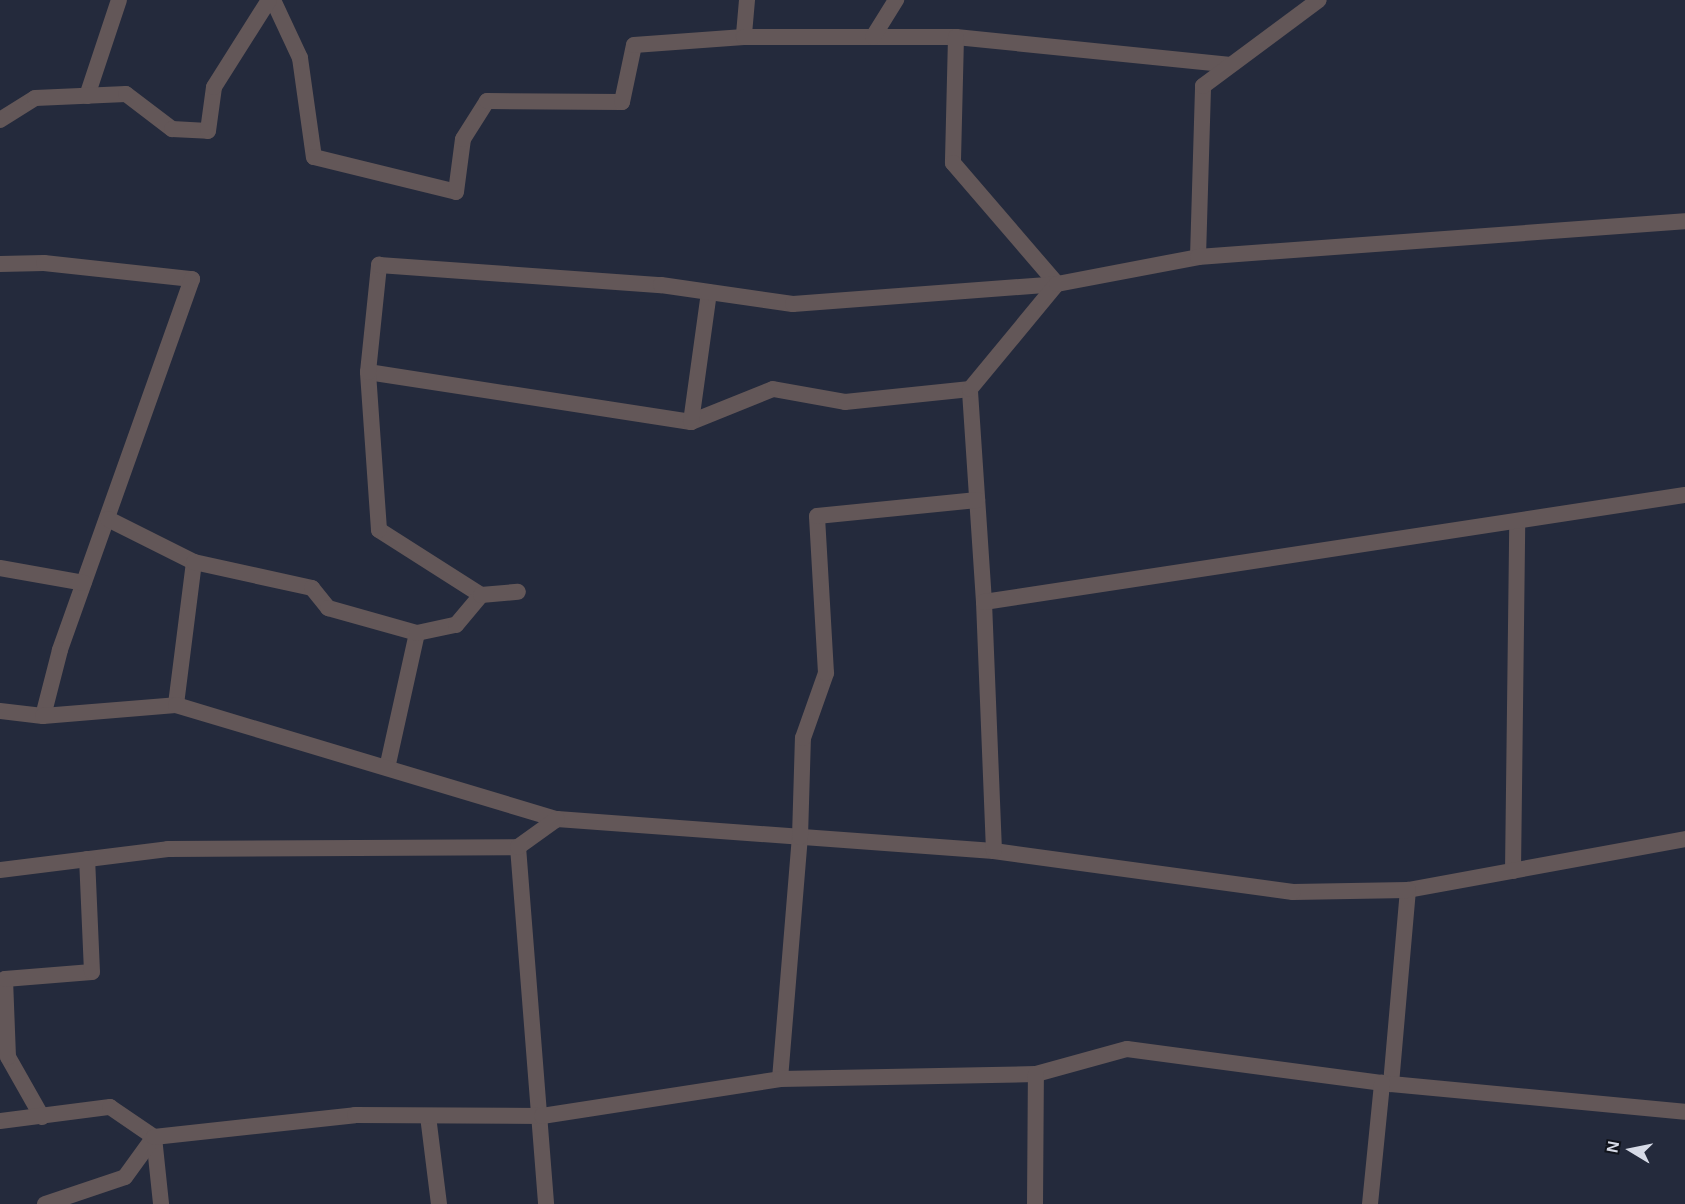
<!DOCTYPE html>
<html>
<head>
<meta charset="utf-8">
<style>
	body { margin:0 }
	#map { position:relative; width:1685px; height:1204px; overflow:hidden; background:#242a3c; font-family:Helvetica,sans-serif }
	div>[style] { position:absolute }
	.minor>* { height:16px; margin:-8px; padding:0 8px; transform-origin:8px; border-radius:8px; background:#635758 }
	span { translate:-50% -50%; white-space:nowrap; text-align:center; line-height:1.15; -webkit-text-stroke:4.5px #10131b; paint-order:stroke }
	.north { position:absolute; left:1601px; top:1120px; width:60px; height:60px; -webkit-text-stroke:4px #10131b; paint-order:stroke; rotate:280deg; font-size:16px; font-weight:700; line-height:24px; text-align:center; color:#d7dbe7 }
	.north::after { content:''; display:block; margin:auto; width:21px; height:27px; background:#d7dbe7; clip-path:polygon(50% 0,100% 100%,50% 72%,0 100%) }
</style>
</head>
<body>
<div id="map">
	<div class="minor">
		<i style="left:273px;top:0;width:64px;rotate:65deg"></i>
		<i style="left:300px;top:58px;width:100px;rotate:82deg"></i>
		<i style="left:314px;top:157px;width:146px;rotate:13.8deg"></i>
		<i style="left:456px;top:192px;width:53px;rotate:-82.5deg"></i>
		<i style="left:463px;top:139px;width:45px;rotate:-57.7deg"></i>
		<i style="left:487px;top:101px;width:135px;rotate:0.4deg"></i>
		<i style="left:622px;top:102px;width:58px;rotate:-78.1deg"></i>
		<i style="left:634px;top:45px;width:110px;rotate:-4.2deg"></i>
		<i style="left:747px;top:0;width:37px;rotate:95deg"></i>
		<i style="left:744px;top:37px;width:212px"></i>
		<i style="left:956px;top:37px;width:276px;rotate:5.8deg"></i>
		<i style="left:873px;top:37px;width:44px;rotate:-58.1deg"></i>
		<i style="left:956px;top:37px;width:126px;rotate:91.4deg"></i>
		<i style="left:953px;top:163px;width:160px;rotate:49.3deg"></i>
		<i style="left:87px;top:96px;width:101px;rotate:-71.6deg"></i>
		<i style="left:0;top:120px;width:41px;rotate:-32.2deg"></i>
		<i style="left:35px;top:98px;width:91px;rotate:-2.5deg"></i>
		<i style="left:126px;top:94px;width:58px;rotate:37.3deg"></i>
		<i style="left:172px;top:129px;width:36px;rotate:3deg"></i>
		<i style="left:208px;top:131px;width:44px;rotate:-82.2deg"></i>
		<i style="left:214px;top:87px;width:103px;rotate:-57.7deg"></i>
		<i style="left:1198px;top:257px;width:171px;rotate:-88.3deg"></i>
		<i style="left:1203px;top:86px;width:144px;rotate:-36.6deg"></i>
		<i style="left:0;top:264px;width:44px;rotate:-1.3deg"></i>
		<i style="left:44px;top:263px;width:149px;rotate:6.2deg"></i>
		<i style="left:192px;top:279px;width:394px;rotate:109.6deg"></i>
		<i style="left:60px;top:650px;width:68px;rotate:104.4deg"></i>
		<i style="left:368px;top:372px;width:327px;rotate:8.8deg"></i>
		<i style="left:691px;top:422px;width:88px;rotate:-21.9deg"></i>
		<i style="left:773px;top:389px;width:73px;rotate:10.2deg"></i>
		<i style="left:845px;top:402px;width:126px;rotate:-5.9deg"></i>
		<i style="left:691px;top:422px;width:131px;rotate:-82.1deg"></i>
		<i style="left:108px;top:519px;width:96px;rotate:26.6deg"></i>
		<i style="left:194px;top:562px;width:144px;rotate:97.2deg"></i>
		<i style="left:194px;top:562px;width:121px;rotate:12.4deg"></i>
		<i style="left:312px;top:588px;width:26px;rotate:51deg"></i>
		<i style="left:328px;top:608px;width:92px;rotate:15.7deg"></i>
		<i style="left:417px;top:633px;width:138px;rotate:102.5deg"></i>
		<i style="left:0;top:568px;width:85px;rotate:10.1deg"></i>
		<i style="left:481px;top:595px;width:121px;rotate:-147.5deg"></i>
		<i style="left:379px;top:530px;width:158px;rotate:-94deg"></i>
		<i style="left:368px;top:372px;width:108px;rotate:-84.1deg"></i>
		<i style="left:379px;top:265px;width:283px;rotate:4.1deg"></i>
		<i style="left:661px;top:285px;width:133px;rotate:8.2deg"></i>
		<i style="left:793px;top:304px;width:265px;rotate:-4.3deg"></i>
		<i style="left:984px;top:602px;width:213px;rotate:-93.8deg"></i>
		<i style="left:970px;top:389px;width:136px;rotate:-50.4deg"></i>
		<i style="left:1057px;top:284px;width:144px;rotate:-10.8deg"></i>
		<i style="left:1198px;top:257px;width:488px;rotate:-4.2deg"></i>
		<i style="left:417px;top:633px;width:40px;rotate:-12deg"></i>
		<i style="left:456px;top:625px;width:39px;rotate:-50deg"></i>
		<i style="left:481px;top:595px;width:37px;rotate:-5deg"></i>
		<i style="left:0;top:711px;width:43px;rotate:6.6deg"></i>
		<i style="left:43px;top:716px;width:133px;rotate:-4.7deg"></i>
		<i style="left:176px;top:705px;width:398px;rotate:16.7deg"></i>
		<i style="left:557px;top:819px;width:438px;rotate:4.2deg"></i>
		<i style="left:518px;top:847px;width:358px;rotate:85.5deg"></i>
		<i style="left:0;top:870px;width:169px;rotate:-7.1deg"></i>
		<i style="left:168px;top:849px;width:350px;rotate:-0.3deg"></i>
		<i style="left:518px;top:847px;width:48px;rotate:-35.7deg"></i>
		<i style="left:1513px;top:871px;width:350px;rotate:-89.3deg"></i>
		<i style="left:1408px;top:890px;width:282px;rotate:-10.4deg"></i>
		<i style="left:780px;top:1079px;width:243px;rotate:-85.3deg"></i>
		<i style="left:800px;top:837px;width:99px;rotate:-88.3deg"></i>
		<i style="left:803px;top:738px;width:69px;rotate:-70.5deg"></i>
		<i style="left:826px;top:673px;width:157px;rotate:-93.3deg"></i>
		<i style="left:817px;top:516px;width:161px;rotate:-5.7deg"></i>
		<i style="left:1391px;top:1084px;width:195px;rotate:-85deg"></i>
		<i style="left:1408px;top:890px;width:115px;rotate:179deg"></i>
		<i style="left:1293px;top:892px;width:302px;rotate:-172.2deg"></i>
		<i style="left:994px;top:851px;width:249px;rotate:-92.3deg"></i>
		<i style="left:984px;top:602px;width:709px;rotate:-8.68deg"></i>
		<i style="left:428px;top:1116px;width:89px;rotate:82.9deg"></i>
		<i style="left:42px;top:1117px;width:69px;rotate:-119.5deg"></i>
		<i style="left:8px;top:1057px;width:78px;rotate:-92.2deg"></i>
		<i style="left:5px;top:979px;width:87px;rotate:-4.6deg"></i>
		<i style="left:92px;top:972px;width:113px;rotate:-92.5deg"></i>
		<i style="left:0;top:1121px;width:111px;rotate:-7.3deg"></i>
		<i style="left:110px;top:1107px;width:53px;rotate:34.3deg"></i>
		<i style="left:154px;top:1137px;width:67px;rotate:84deg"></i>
		<i style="left:45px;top:1204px;width:84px;rotate:-18.6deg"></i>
		<i style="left:125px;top:1177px;width:49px;rotate:-54.1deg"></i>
		<i style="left:154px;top:1137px;width:202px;rotate:-6.2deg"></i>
		<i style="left:355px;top:1115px;width:187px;rotate:0.3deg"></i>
		<i style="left:542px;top:1116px;width:241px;rotate:-8.8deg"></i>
		<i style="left:780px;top:1079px;width:256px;rotate:-1.1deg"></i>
		<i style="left:1036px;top:1074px;width:94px;rotate:-15.4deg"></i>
		<i style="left:1127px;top:1049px;width:266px;rotate:7.6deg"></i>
		<i style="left:1391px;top:1084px;width:295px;rotate:5.4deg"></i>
		<i style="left:1035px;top:1204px;width:130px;rotate:-89.6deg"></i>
		<i style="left:1370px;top:1204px;width:122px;rotate:-84.3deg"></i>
	</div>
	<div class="north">N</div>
</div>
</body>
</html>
